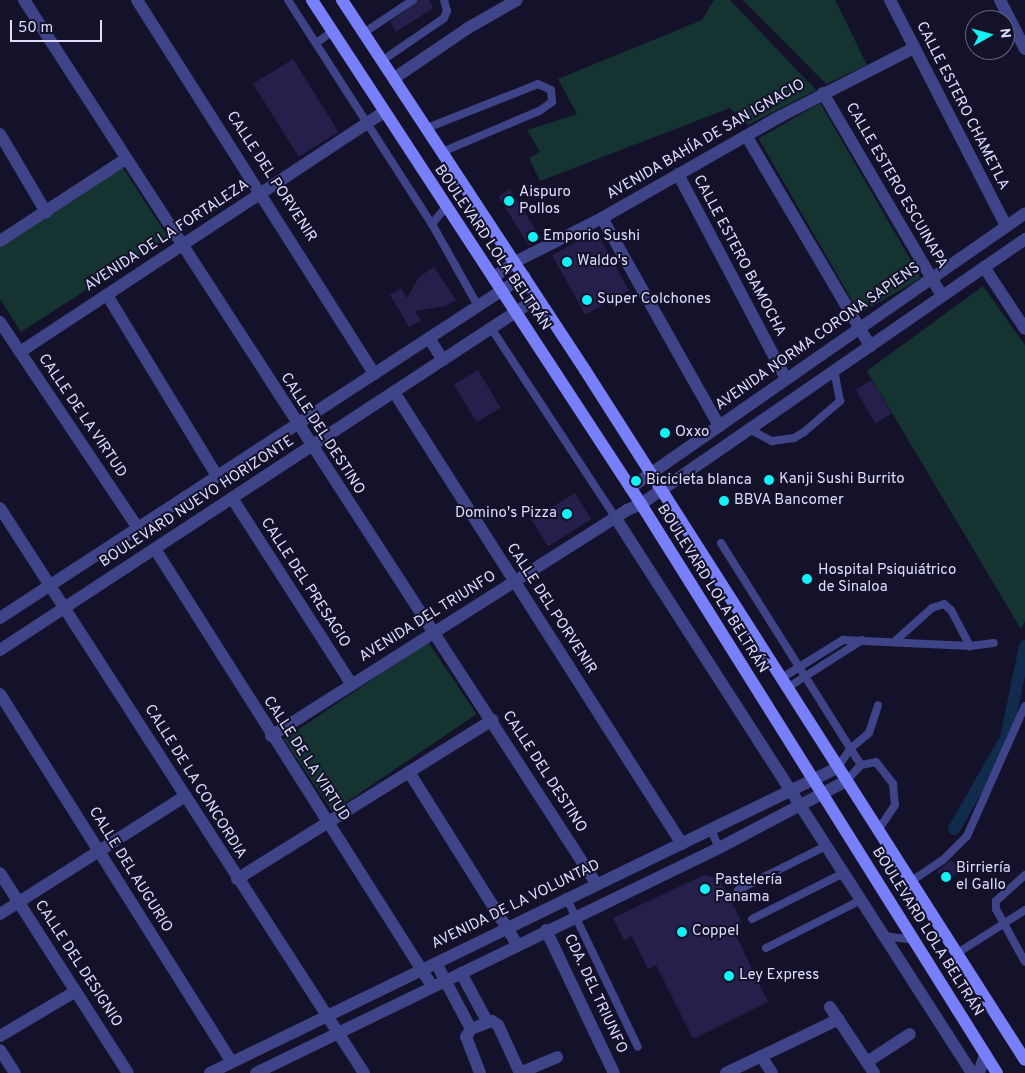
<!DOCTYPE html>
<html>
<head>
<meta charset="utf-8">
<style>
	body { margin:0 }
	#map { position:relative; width:1025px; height:1073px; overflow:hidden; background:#14122a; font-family:Overpass,sans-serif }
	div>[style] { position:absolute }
	.green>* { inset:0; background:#153431; transform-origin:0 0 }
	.canal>* { height:12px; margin:-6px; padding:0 6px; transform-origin:6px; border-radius:6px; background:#102b4c }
	.building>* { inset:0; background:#241f4b; transform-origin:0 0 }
	.service>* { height:8px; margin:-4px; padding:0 4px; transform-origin:4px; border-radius:4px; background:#3f4387 }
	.minor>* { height:12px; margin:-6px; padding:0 6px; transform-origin:6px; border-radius:6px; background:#3f4387 }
	.tertiary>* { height:12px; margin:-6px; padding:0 6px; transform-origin:6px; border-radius:6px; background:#3f4387 }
	.secondary>* { height:12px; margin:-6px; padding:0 6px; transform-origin:6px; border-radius:6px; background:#7880f9 }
	.dots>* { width:14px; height:14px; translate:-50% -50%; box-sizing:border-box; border:2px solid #14122a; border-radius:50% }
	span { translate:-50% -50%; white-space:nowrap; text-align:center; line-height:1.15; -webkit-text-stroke:4px #14122a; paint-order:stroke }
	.street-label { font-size:15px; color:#deddfe }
	.poi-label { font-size:15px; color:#deddfe }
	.left { translate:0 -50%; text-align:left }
	.right { translate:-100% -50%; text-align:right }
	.north { position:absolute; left:965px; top:10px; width:50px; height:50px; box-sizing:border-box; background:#14122a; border:1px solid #65637f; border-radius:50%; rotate:83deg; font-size:14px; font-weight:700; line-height:20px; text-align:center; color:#deddfe }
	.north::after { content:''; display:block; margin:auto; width:18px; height:22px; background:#12f2f5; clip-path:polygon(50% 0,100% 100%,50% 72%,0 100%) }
	.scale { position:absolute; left:10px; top:20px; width:92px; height:22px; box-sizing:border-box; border:2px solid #deddfe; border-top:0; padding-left:6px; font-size:15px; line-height:18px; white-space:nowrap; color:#deddfe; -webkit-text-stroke:4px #14122a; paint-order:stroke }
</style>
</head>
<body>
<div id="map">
	<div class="green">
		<i style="clip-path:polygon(714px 0,730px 0,816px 90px,748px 125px,730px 108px,540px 181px,529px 158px,540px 152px,527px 130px,577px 114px,558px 79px,702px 20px)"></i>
		<i style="clip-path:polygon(743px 0,835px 0,867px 65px,826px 84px)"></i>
		<i style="left:820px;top:103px;width:202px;height:71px;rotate:60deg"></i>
		<i style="clip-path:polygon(121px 165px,168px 237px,21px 332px,0 299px,0 245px)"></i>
		<i style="clip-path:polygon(983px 286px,1025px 345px,1025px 621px,1021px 629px,867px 371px)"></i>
		<i style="left:428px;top:642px;width:87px;height:174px;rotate:56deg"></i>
	</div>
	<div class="canal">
		<i style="left:954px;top:829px;width:105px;rotate:-60.3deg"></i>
		<i style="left:1006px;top:738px;width:94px;rotate:-78.3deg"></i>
	</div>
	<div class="building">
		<i style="clip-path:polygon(419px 0,429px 0,433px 8px,396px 32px,390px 22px)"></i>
		<i style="left:293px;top:59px;width:86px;height:47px;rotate:58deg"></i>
		<i style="left:510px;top:189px;width:58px;height:14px;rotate:58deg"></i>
		<i style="left:596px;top:231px;width:68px;height:50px;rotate:61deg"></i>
		<i style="clip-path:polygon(434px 267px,456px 300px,446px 306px,415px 311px,421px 320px,409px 327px,390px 295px,401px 288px,407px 298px,419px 277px)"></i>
		<i style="left:478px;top:370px;width:44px;height:28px;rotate:59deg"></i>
		<i style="left:872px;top:380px;width:39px;height:19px;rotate:60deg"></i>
		<i style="left:575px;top:493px;width:31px;height:51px;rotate:58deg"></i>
		<i style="clip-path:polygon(951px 860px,961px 870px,944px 884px,937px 871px)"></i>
		<i style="clip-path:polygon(704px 875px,718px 878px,726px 890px,742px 923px,732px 927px,768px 1002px,693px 1039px,656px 965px,648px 969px,632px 936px,624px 940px,613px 918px)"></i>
	</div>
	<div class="service">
		<i style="left:288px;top:0;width:266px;rotate:57.3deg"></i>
		<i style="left:365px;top:32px;width:58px;rotate:-33.7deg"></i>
		<i style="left:316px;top:43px;width:21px;rotate:-35deg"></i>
		<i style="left:383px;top:60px;width:74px;rotate:-34.5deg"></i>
		<i style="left:444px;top:18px;width:8px;rotate:-67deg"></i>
		<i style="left:447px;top:11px;width:11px;rotate:-105deg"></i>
		<i style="left:427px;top:128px;width:119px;rotate:-21.6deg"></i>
		<i style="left:538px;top:84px;width:14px;rotate:25deg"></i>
		<i style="left:551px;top:90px;width:12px;rotate:85deg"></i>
		<i style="left:552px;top:102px;width:16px;rotate:145deg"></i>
		<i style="left:539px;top:111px;width:105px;rotate:157.1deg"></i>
		<i style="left:445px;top:208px;width:21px;rotate:129deg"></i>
		<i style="left:432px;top:224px;width:94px;rotate:60.7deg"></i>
		<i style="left:491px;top:328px;width:226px;rotate:56.7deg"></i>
		<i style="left:749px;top:429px;width:26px;rotate:28deg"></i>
		<i style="left:772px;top:441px;width:22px;rotate:-8deg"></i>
		<i style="left:794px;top:438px;width:12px;rotate:-31deg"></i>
		<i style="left:804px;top:432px;width:48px;rotate:-40.7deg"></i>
		<i style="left:840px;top:401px;width:31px;rotate:-101deg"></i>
		<i style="left:721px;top:543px;width:262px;rotate:57.8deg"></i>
		<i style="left:894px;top:642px;width:51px;rotate:-41.8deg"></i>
		<i style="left:932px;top:608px;width:13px;rotate:-18deg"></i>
		<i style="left:944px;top:604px;width:9px;rotate:41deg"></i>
		<i style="left:951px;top:610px;width:41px;rotate:62.2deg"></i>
		<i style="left:780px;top:679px;width:74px;rotate:-31.8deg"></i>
		<i style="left:843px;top:640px;width:127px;rotate:2.7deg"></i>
		<i style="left:970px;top:646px;width:24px;rotate:-7deg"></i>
		<i style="left:787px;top:688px;width:89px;rotate:-32.6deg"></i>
		<i style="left:837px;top:768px;width:24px;rotate:-55deg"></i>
		<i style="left:851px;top:748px;width:23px;rotate:-40deg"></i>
		<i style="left:869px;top:733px;width:29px;rotate:-72deg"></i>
		<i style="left:846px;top:781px;width:22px;rotate:-47deg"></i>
		<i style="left:861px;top:765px;width:15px;rotate:-11deg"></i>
		<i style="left:876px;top:762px;width:28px;rotate:52deg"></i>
		<i style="left:893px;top:784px;width:21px;rotate:85deg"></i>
		<i style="left:895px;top:805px;width:32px;rotate:124deg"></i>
		<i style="left:711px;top:830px;width:20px;rotate:66deg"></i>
		<i style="left:1025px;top:875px;width:39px;rotate:138deg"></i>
		<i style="left:996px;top:901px;width:8px;rotate:90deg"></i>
		<i style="left:996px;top:909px;width:60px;rotate:61.3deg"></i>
		<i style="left:910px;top:882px;width:40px;rotate:-34deg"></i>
		<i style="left:943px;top:860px;width:34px;rotate:-45deg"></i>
		<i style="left:967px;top:836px;width:142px;rotate:-66deg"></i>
		<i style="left:738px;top:890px;width:98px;rotate:-26.6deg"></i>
		<i style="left:566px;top:897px;width:166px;rotate:64.4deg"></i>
		<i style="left:752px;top:919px;width:103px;rotate:-26.6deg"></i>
		<i style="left:885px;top:936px;width:28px;rotate:8deg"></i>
		<i style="left:766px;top:948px;width:106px;rotate:-26.8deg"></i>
		<i style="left:956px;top:954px;width:82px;rotate:-32.5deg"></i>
	</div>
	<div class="minor">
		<i style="left:24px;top:0;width:1052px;rotate:57.07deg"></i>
		<i style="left:137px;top:0;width:443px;rotate:57.6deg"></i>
		<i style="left:890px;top:0;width:254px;rotate:62.8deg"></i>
		<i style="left:1000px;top:0;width:55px;rotate:63deg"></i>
		<i style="left:396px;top:77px;width:87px;rotate:-34.2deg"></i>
		<i style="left:468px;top:28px;width:56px;rotate:-29.7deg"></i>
		<i style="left:823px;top:93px;width:235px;rotate:59.6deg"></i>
		<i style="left:0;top:134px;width:91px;rotate:59.5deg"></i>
		<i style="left:747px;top:137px;width:243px;rotate:59.5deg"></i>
		<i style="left:678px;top:174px;width:232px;rotate:62.2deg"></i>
		<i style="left:602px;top:218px;width:239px;rotate:60.6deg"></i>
		<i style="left:0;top:241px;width:150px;rotate:-33.1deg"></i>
		<i style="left:984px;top:267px;width:74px;rotate:56.5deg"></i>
		<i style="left:493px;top:278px;width:27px;rotate:-36deg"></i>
		<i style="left:515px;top:262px;width:97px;rotate:-26.8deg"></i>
		<i style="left:602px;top:218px;width:206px;rotate:-29.7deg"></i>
		<i style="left:781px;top:116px;width:149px;rotate:-27.1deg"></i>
		<i style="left:107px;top:295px;width:212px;rotate:58.7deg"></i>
		<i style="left:0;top:322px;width:248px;rotate:56.2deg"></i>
		<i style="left:429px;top:338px;width:26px;rotate:58deg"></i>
		<i style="left:20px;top:352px;width:435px;rotate:-33.4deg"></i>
		<i style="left:394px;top:392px;width:536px;rotate:57.5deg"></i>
		<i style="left:232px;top:498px;width:222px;rotate:57.3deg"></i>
		<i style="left:0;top:508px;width:672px;rotate:57.21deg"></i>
		<i style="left:615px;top:517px;width:661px;rotate:57.3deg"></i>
		<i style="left:155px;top:549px;width:517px;rotate:57.63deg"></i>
		<i style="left:0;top:618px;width:626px;rotate:-33.13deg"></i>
		<i style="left:0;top:650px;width:642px;rotate:-33.24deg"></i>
		<i style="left:0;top:694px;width:435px;rotate:57.8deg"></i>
		<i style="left:271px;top:736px;width:422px;rotate:-32.4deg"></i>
		<i style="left:627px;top:510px;width:15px;rotate:-23deg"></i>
		<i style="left:409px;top:772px;width:203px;rotate:57.9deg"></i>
		<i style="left:0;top:873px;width:237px;rotate:57.4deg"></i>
		<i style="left:237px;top:879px;width:301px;rotate:-31.9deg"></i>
		<i style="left:0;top:914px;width:219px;rotate:-32.5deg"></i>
		<i style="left:546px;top:930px;width:158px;rotate:64.6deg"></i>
		<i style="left:436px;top:963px;width:75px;rotate:62.1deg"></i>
		<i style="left:461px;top:973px;width:55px;rotate:61.6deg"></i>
		<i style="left:830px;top:1007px;width:79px;rotate:56.3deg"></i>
		<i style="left:0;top:1036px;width:88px;rotate:-30.6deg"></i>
		<i style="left:0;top:1050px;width:27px;rotate:57deg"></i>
		<i style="left:761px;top:1056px;width:20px;rotate:57deg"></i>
		<i style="left:867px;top:1062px;width:51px;rotate:-33.1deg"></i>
		<i style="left:522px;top:1072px;width:38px;rotate:-23deg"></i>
		<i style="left:210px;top:1073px;width:697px;rotate:-25.94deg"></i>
		<i style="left:256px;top:1073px;width:515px;rotate:-25.92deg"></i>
		<i style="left:719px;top:848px;width:144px;rotate:-27.8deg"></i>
		<i style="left:480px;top:1073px;width:39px;rotate:-111deg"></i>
		<i style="left:466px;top:1037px;width:9px;rotate:-58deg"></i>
		<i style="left:471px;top:1029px;width:22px;rotate:-21deg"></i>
		<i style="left:492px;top:1021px;width:7px;rotate:34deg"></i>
		<i style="left:498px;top:1025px;width:53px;rotate:65.4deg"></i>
		<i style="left:726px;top:1073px;width:125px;rotate:-25.5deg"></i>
		<i style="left:979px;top:1073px;width:20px;rotate:-72deg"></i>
	</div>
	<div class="tertiary">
		<i style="left:630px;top:488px;width:481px;rotate:-34.8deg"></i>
		<i style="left:641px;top:504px;width:467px;rotate:-34.6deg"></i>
	</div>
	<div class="secondary">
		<i style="left:312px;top:0;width:602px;rotate:56.86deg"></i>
		<i style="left:641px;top:504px;width:671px;rotate:57.97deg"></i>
		<i style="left:342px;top:0;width:443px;rotate:56.7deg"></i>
		<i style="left:585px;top:370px;width:818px;rotate:57.48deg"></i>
	</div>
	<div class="dots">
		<i style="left:509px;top:201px;background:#12f2f5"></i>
		<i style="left:533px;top:237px;background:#12f2f5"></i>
		<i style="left:567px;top:262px;background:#12f2f5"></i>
		<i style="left:587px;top:300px;background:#12f2f5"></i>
		<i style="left:665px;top:433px;background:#12f2f5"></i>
		<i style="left:769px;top:480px;background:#12f2f5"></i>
		<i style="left:636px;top:481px;background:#12f2f5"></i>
		<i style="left:724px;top:501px;background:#12f2f5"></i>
		<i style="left:567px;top:514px;background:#12f2f5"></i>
		<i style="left:807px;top:579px;background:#12f2f5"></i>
		<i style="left:946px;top:877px;background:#12f2f5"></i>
		<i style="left:705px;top:889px;background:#12f2f5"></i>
		<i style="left:682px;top:932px;background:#12f2f5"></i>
		<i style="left:729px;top:976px;background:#12f2f5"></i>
	</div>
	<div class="street-label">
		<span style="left:962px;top:106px;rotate:63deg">CALLE ESTERO CHAMETLA</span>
		<span style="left:706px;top:140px;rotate:-30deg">AVENIDA BAHÍA DE SAN IGNACIO</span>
		<span style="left:271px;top:177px;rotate:57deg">CALLE DEL PORVENIR</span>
		<span style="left:896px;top:186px;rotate:60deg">CALLE ESTERO ESCUINAPA</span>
		<span style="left:167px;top:236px;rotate:-33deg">AVENIDA DE LA FORTALEZA</span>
		<span style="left:492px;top:248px;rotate:56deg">BOULEVARD LOLA BELTRÁN</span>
		<span style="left:739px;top:256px;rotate:62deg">CALLE ESTERO BAMOCHA</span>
		<span style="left:818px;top:337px;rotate:-35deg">AVENIDA NORMA CORONA SAPIENS</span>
		<span style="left:82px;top:416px;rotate:56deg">CALLE DE LA VIRTUD</span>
		<span style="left:322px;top:434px;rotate:57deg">CALLE DEL DESTINO</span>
		<span style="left:197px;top:502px;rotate:-33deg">BOULEVARD NUEVO HORIZONTE</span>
		<span style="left:305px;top:583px;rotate:57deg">CALLE DEL PRESAGIO</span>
		<span style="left:712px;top:589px;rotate:58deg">BOULEVARD LOLA BELTRÁN</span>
		<span style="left:551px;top:609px;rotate:57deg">CALLE DEL PORVENIR</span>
		<span style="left:428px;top:617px;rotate:-32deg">AVENIDA DEL TRIUNFO</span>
		<span style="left:306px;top:759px;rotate:57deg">CALLE DE LA VIRTUD</span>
		<span style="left:544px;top:772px;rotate:57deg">CALLE DEL DESTINO</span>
		<span style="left:195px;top:782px;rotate:58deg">CALLE DE LA CONCORDIA</span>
		<span style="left:130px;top:870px;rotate:58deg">CALLE DEL AUGURIO</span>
		<span style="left:516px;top:905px;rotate:-26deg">AVENIDA DE LA VOLUNTAD</span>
		<span style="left:927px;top:932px;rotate:58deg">BOULEVARD LOLA BELTRÁN</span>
		<span style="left:78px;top:964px;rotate:57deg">CALLE DEL DESIGNIO</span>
		<span style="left:595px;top:994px;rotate:65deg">CDA. DEL TRIUNFO</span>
	</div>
	<div class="poi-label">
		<span class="left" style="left:519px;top:201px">Aispuro<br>Pollos</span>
		<span class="left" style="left:543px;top:237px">Emporio Sushi</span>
		<span class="left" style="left:577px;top:262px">Waldo's</span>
		<span class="left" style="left:597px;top:300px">Super Colchones</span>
		<span class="left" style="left:675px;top:433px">Oxxo</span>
		<span class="left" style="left:779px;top:480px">Kanji Sushi Burrito</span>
		<span class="left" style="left:646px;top:481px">Bicicleta blanca</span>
		<span class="left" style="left:734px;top:501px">BBVA Bancomer</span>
		<span class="right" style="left:557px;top:514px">Domino's Pizza</span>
		<span class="left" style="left:818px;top:579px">Hospital Psiquiátrico<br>de Sinaloa</span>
		<span class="left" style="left:956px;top:877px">Birriería<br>el Gallo</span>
		<span class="left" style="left:715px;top:889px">Pastelería<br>Panama</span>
		<span class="left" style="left:692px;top:932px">Coppel</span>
		<span class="left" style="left:739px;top:976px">Ley Express</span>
	</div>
	<div class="north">N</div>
	<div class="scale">50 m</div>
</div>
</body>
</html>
